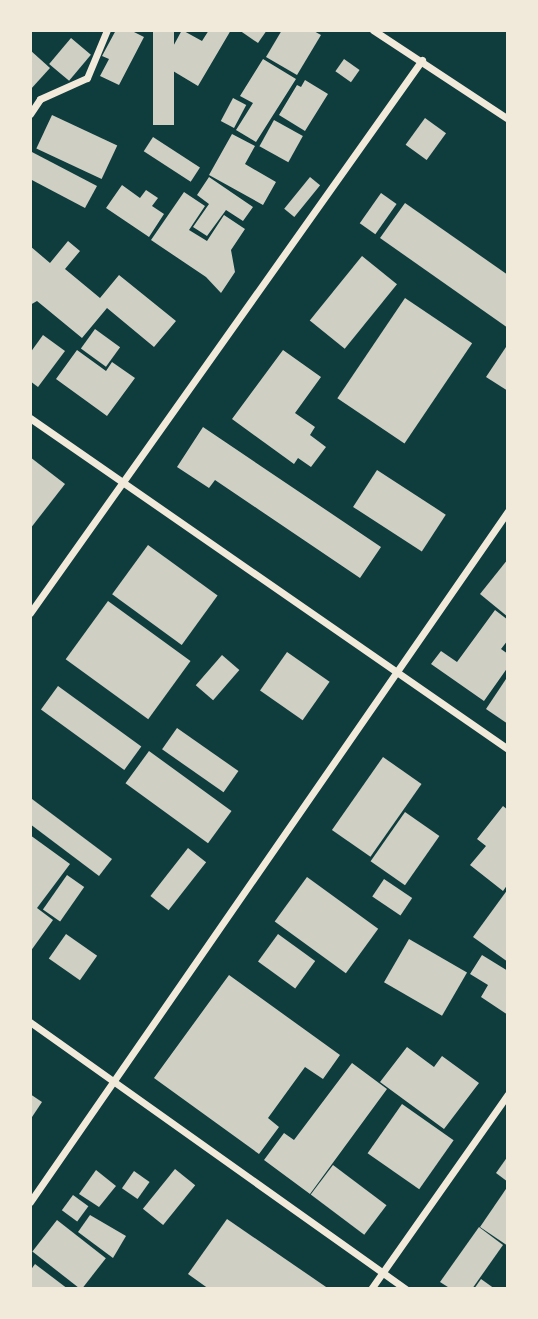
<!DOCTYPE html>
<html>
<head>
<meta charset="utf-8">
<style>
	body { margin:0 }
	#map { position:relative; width:538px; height:1319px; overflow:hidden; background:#0f3d3e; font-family:Cabin,sans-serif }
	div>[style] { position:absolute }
	.building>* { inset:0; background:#cfcfc3; transform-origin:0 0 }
	.minor>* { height:7px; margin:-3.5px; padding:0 3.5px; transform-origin:3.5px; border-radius:3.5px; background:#f1e9da }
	span { translate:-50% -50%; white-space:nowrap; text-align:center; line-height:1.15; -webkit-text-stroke:6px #f1e9da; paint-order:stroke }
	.frame { position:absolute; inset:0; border:32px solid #f1e9da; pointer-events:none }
</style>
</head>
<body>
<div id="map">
	<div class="building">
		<i style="clip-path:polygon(116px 30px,130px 30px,144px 37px,119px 85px,100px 76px,109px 59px,102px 56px)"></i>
		<i style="left:153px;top:30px;width:21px;height:95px"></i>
		<i style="clip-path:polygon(182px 30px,202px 41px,209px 30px,231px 30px,198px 86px,163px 65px)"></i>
		<i style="clip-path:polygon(239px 30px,267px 30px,258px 43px)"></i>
		<i style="clip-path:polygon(282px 30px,312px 30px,321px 35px,297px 75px,266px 57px)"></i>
		<i style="left:71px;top:38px;width:26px;height:34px;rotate:40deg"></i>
		<i style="clip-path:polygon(30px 50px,50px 68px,30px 90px)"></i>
		<i style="clip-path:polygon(263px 59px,296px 79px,256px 142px,236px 130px,253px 103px,240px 96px)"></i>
		<i style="left:344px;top:59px;width:19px;height:15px;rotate:35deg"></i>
		<i style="clip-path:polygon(305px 80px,328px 94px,305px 131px,279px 115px,297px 85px,301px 87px)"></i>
		<i style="left:233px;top:98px;width:15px;height:26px;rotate:28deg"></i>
		<i style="left:52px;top:115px;width:72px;height:37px;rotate:25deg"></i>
		<i style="left:425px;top:118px;width:26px;height:33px;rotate:36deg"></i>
		<i style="left:274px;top:120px;width:33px;height:30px;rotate:29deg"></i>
		<i style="clip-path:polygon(232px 134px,255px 146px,245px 164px,276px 182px,263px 205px,209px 175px)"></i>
		<i style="left:153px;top:137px;width:56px;height:17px;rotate:33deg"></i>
		<i style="clip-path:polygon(30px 151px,97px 186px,85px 208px,30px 179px)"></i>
		<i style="clip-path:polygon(209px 177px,253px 207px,243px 221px,226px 210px,207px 236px,193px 227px,209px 204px,197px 195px)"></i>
		<i style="left:310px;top:177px;width:13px;height:41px;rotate:39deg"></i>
		<i style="clip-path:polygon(122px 185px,140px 198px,146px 190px,158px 198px,152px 206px,164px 214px,149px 237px,106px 208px)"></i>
		<i style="clip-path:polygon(184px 192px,205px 206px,189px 230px,207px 241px,224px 215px,245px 229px,231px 250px,235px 272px,221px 293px,206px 277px,151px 240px)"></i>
		<i style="left:381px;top:193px;width:19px;height:37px;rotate:35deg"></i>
		<i style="clip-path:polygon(405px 203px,508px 275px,508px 328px,380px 238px)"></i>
		<i style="clip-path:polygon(68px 241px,80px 251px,65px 269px,100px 298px,119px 275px,176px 321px,154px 347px,107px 308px,82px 338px,37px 301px,30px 305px,30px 246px,50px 263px)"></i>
		<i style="left:362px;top:256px;width:45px;height:83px;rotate:39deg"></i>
		<i style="left:405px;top:298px;width:81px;height:121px;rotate:34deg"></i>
		<i style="left:95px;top:329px;width:31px;height:24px;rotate:36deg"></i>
		<i style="clip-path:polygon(43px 335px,65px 351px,38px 387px,30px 381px,30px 353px)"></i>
		<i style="clip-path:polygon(508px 344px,508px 391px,486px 377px)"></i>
		<i style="clip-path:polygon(77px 350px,106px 371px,112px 362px,135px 378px,107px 416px,56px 379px)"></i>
		<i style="clip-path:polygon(283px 350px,321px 377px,295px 413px,315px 427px,310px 435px,326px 447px,311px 467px,298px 458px,294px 464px,232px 419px)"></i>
		<i style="clip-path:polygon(203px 427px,381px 547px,360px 578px,215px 480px,209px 488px,177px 467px)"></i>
		<i style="clip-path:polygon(30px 457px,65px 484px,30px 529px)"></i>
		<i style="left:377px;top:470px;width:82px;height:44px;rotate:33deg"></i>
		<i style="left:148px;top:545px;width:86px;height:61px;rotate:36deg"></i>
		<i style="clip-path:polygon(508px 559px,508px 617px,480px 594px)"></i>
		<i style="left:108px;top:601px;width:102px;height:72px;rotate:36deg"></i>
		<i style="clip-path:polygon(495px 610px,508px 620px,508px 640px,501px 649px,508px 654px,508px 667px,484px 701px,431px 664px,441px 651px,457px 662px)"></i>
		<i style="left:287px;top:652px;width:52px;height:47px;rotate:35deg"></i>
		<i style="left:222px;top:655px;width:23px;height:40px;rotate:41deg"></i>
		<i style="clip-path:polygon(508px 676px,508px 724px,486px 709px)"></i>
		<i style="left:58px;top:686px;width:103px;height:29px;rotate:36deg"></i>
		<i style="left:177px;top:728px;width:75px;height:26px;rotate:35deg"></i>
		<i style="left:149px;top:751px;width:102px;height:40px;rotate:36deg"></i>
		<i style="left:383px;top:757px;width:47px;height:89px;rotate:35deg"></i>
		<i style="clip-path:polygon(32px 799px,112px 859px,99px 876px,30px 824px)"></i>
		<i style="clip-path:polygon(503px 806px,508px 810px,508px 884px,503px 891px,470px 865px,486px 846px,477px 839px)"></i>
		<i style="left:405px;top:812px;width:42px;height:60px;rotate:35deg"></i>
		<i style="clip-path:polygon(30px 835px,70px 864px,37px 908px,53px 920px,30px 952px)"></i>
		<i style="left:188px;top:848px;width:23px;height:61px;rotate:38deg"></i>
		<i style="left:67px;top:875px;width:21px;height:42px;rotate:35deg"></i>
		<i style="left:307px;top:877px;width:88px;height:55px;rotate:36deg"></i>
		<i style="left:384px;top:879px;width:34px;height:21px;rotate:34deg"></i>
		<i style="clip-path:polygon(508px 889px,508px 962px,473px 937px)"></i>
		<i style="left:66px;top:934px;width:38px;height:30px;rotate:35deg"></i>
		<i style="left:278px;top:934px;width:46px;height:34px;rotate:36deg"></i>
		<i style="left:409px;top:939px;width:67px;height:50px;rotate:30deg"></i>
		<i style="clip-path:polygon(482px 955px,508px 971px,508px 1015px,481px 997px,488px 985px,470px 974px)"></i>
		<i style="clip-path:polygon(229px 975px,340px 1055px,323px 1079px,305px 1067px,268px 1118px,279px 1127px,259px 1154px,154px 1078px)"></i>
		<i style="clip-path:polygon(407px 1047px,434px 1067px,442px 1056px,479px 1083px,444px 1129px,380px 1082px)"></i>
		<i style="clip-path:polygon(352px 1063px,387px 1089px,310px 1194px,264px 1160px,284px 1133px,294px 1140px)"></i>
		<i style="clip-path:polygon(30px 1094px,42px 1102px,30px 1120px)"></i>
		<i style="left:402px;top:1104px;width:63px;height:60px;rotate:35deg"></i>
		<i style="clip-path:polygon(508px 1156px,508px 1182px,496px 1173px)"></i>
		<i style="left:333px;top:1165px;width:67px;height:37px;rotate:37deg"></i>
		<i style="left:175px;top:1169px;width:26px;height:51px;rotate:39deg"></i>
		<i style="clip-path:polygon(96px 1170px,116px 1186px,99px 1207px,79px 1194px)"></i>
		<i style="left:134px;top:1171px;width:19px;height:21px;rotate:35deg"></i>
		<i style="clip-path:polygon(508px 1186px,508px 1246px,480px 1227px)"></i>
		<i style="left:73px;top:1195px;width:19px;height:19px;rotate:36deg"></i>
		<i style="clip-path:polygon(90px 1215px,126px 1236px,113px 1258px,78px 1232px)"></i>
		<i style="clip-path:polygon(227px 1219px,329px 1289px,209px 1289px,188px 1274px)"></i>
		<i style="left:57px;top:1220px;width:62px;height:40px;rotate:38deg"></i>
		<i style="clip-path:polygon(479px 1227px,503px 1245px,472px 1289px,451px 1289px,440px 1282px)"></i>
		<i style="clip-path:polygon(35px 1264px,68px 1289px,30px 1289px,30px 1271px)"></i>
		<i style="clip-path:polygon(481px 1279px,495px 1289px,474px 1289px)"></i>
	</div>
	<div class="minor">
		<i style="left:373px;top:30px;width:162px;rotate:33.4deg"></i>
		<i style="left:30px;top:114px;width:18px;rotate:-56deg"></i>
		<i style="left:40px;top:99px;width:51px;rotate:-24.1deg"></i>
		<i style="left:87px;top:78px;width:52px;rotate:-67.4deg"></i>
		<i style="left:30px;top:418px;width:581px;rotate:34.7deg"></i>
		<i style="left:30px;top:613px;width:678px;rotate:-54.67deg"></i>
		<i style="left:30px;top:1022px;width:461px;rotate:35.4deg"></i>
		<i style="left:30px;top:1202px;width:840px;rotate:-55.33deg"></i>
		<i style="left:371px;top:1289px;width:238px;rotate:-54.9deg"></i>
	</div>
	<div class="frame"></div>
</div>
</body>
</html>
